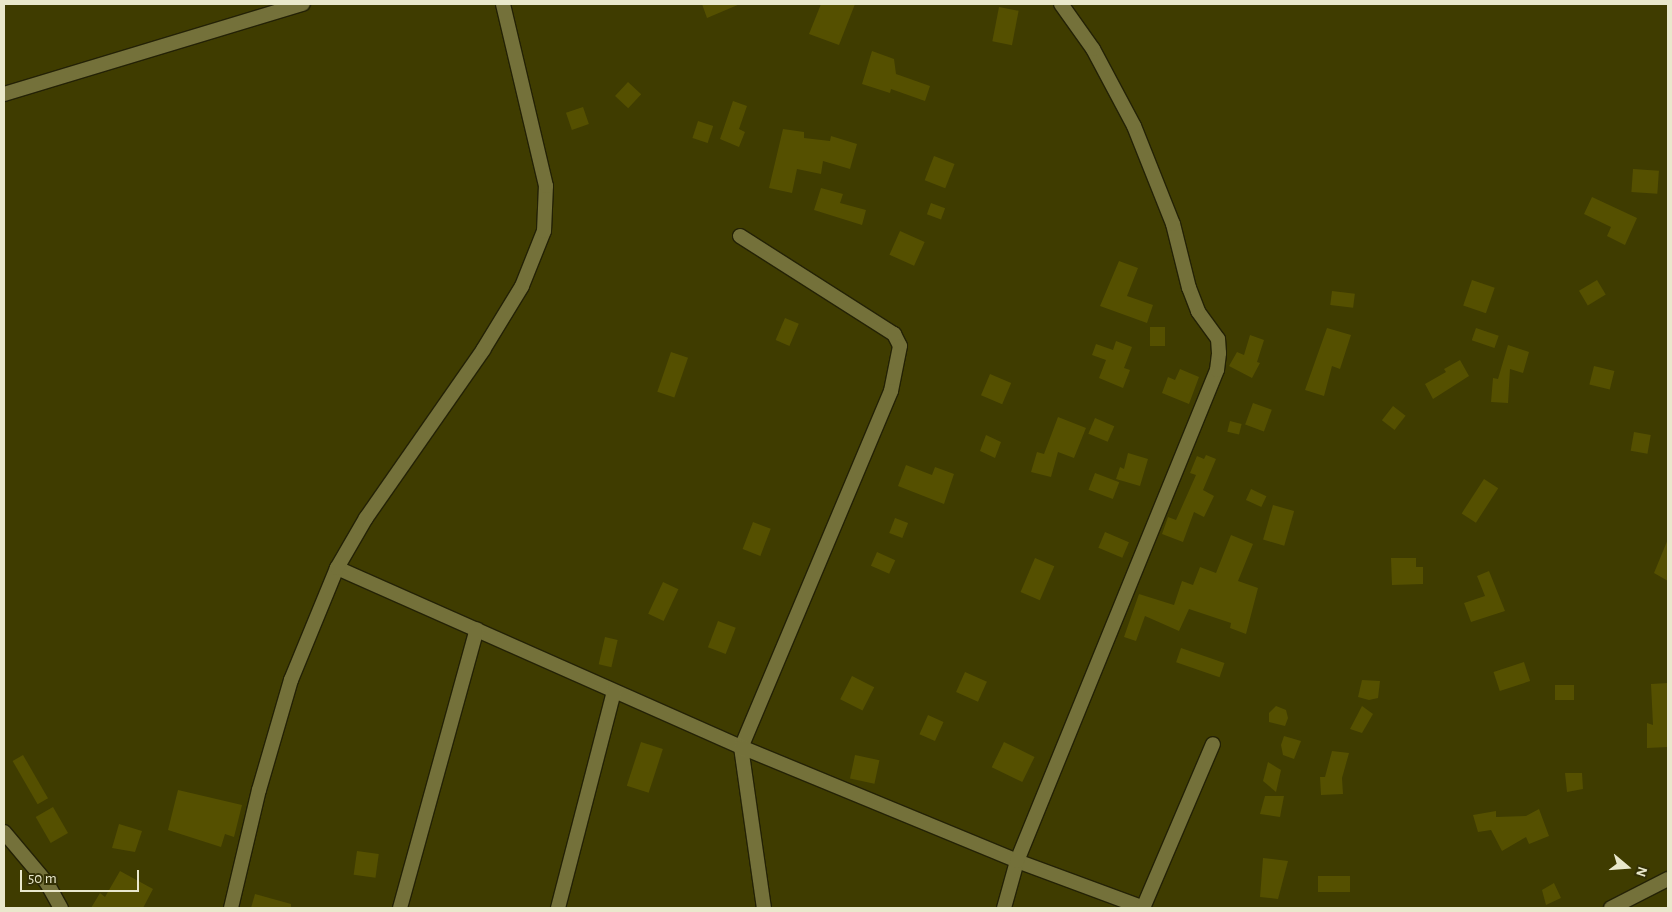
<!DOCTYPE html>
<html>
<head>
<meta charset="utf-8">
<style>
	body { margin:0 }
	#map { position:relative; width:1672px; height:912px; overflow:hidden; background:#3f3c00; font-family:"Alegreya Sans",sans-serif }
	div>[style] { position:absolute }
	.building>* { inset:0; background:#555000; transform-origin:0 0 }
	.roads { filter:drop-shadow(1px 0 #242205) drop-shadow(-1px 0 #242205) drop-shadow(0 1px #242205) drop-shadow(0 -1px #242205) }
	.minor>* { height:14px; margin:-7px; padding:0 7px; transform-origin:7px; border-radius:7px; background:#74713a }
	span { translate:-50% -50%; white-space:nowrap; text-align:center; line-height:1.15; -webkit-text-stroke:4px #343105; paint-order:stroke }
	.frame { position:absolute; inset:0; border:5px solid #e9e8cc; pointer-events:none }
	.north { position:absolute; left:1602px; top:842px; width:50px; height:50px; -webkit-text-stroke:4px #343105; paint-order:stroke; rotate:108deg; font-size:14px; font-weight:700; line-height:20px; text-align:center; color:#e9e8cc }
	.north::after { content:''; display:block; margin:auto; width:18px; height:22px; background:#e9e8cc; clip-path:polygon(50% 0,100% 100%,50% 72%,0 100%) }
	.scale { position:absolute; left:20px; top:870px; width:119px; height:22px; box-sizing:border-box; border:2px solid #e9e8cc; border-top:0; padding-left:6px; font-size:15px; line-height:18px; white-space:nowrap; color:#e9e8cc; -webkit-text-stroke:4px #343105; paint-order:stroke }
</style>
</head>
<body>
<div id="map">
	<div class="building">
		<i style="clip-path:polygon(702px 4px,740px 4px,707px 18px)"></i>
		<i style="clip-path:polygon(821px 4px,855px 4px,839px 45px,809px 34px)"></i>
		<i style="left:999px;top:7px;width:20px;height:35px;rotate:11deg"></i>
		<i style="clip-path:polygon(872px 51px,894px 59px,896px 74px,930px 86px,925px 101px,891px 89px,890px 93px,862px 84px)"></i>
		<i style="left:628px;top:82px;width:18px;height:19px;rotate:43deg"></i>
		<i style="clip-path:polygon(733px 101px,747px 106px,739px 129px,745px 132px,739px 147px,720px 139px)"></i>
		<i style="left:583px;top:107px;width:18px;height:18px;rotate:71deg"></i>
		<i style="left:698px;top:121px;width:16px;height:18px;rotate:18deg"></i>
		<i style="clip-path:polygon(783px 129px,804px 132px,804px 138px,830px 141px,831px 136px,857px 144px,850px 169px,823px 161px,821px 174px,797px 169px,792px 193px,769px 188px)"></i>
		<i style="left:934px;top:156px;width:22px;height:26px;rotate:21deg"></i>
		<i style="left:1633px;top:169px;width:26px;height:23px;rotate:4deg"></i>
		<i style="clip-path:polygon(821px 188px,843px 194px,840px 203px,866px 210px,862px 225px,814px 210px)"></i>
		<i style="clip-path:polygon(1592px 197px,1637px 218px,1625px 245px,1607px 236px,1611px 227px,1584px 214px)"></i>
		<i style="left:931px;top:203px;width:15px;height:12px;rotate:20deg"></i>
		<i style="left:900px;top:231px;width:27px;height:26px;rotate:24deg"></i>
		<i style="clip-path:polygon(1119px 261px,1138px 268px,1127px 296px,1153px 305px,1147px 323px,1100px 306px)"></i>
		<i style="left:1472px;top:280px;width:24px;height:27px;rotate:19deg"></i>
		<i style="left:1597px;top:280px;width:17px;height:21px;rotate:59deg"></i>
		<i style="left:1332px;top:291px;width:23px;height:14px;rotate:7deg"></i>
		<i style="left:785px;top:318px;width:15px;height:24px;rotate:23deg"></i>
		<i style="left:1150px;top:327px;width:15px;height:19px"></i>
		<i style="clip-path:polygon(1327px 328px,1351px 335px,1340px 369px,1332px 366px,1324px 396px,1305px 390px)"></i>
		<i style="left:1476px;top:328px;width:24px;height:13px;rotate:19deg"></i>
		<i style="clip-path:polygon(1250px 335px,1264px 340px,1257px 362px,1260px 363px,1252px 378px,1229px 366px,1237px 352px,1244px 355px)"></i>
		<i style="clip-path:polygon(1116px 341px,1132px 347px,1124px 368px,1130px 370px,1123px 388px,1099px 378px,1106px 360px,1092px 355px,1096px 344px,1113px 350px)"></i>
		<i style="clip-path:polygon(1508px 345px,1529px 352px,1523px 373px,1510px 369px,1508px 403px,1491px 402px,1493px 378px,1498px 379px)"></i>
		<i style="left:671px;top:352px;width:18px;height:42px;rotate:19deg"></i>
		<i style="clip-path:polygon(1460px 360px,1469px 376px,1433px 399px,1425px 384px,1446px 372px,1444px 369px)"></i>
		<i style="left:1594px;top:366px;width:21px;height:19px;rotate:14deg"></i>
		<i style="clip-path:polygon(1180px 369px,1199px 377px,1189px 404px,1162px 393px,1168px 377px,1175px 380px)"></i>
		<i style="left:990px;top:374px;width:23px;height:23px;rotate:23deg"></i>
		<i style="left:1253px;top:403px;width:20px;height:23px;rotate:20deg"></i>
		<i style="left:1393px;top:406px;width:16px;height:18px;rotate:38deg"></i>
		<i style="clip-path:polygon(1058px 417px,1086px 428px,1074px 458px,1058px 452px,1051px 477px,1031px 472px,1037px 452px,1044px 454px)"></i>
		<i style="left:1095px;top:418px;width:21px;height:17px;rotate:23deg"></i>
		<i style="left:1230px;top:421px;width:12px;height:11px;rotate:14deg"></i>
		<i style="left:1634px;top:432px;width:17px;height:19px;rotate:10deg"></i>
		<i style="clip-path:polygon(986px 435px,1001px 442px,995px 458px,980px 451px)"></i>
		<i style="clip-path:polygon(1128px 453px,1148px 459px,1140px 486px,1116px 479px,1120px 467px,1124px 469px)"></i>
		<i style="clip-path:polygon(1206px 455px,1216px 459px,1203px 490px,1214px 496px,1204px 517px,1194px 512px,1183px 542px,1162px 534px,1168px 517px,1176px 520px,1196px 475px,1190px 473px,1197px 456px,1204px 459px)"></i>
		<i style="clip-path:polygon(906px 465px,932px 475px,935px 467px,954px 474px,944px 504px,898px 486px)"></i>
		<i style="left:1095px;top:473px;width:26px;height:18px;rotate:21deg"></i>
		<i style="left:1484px;top:479px;width:17px;height:41px;rotate:33deg"></i>
		<i style="left:1251px;top:489px;width:17px;height:12px;rotate:25deg"></i>
		<i style="left:1273px;top:505px;width:22px;height:36px;rotate:16deg"></i>
		<i style="left:895px;top:518px;width:14px;height:16px;rotate:21deg"></i>
		<i style="left:753px;top:522px;width:19px;height:29px;rotate:21deg"></i>
		<i style="left:1105px;top:532px;width:26px;height:17px;rotate:23deg"></i>
		<i style="clip-path:polygon(1231px 535px,1253px 544px,1238px 581px,1258px 588px,1246px 634px,1230px 628px,1231px 623px,1189px 609px,1179px 631px,1145px 616px,1136px 641px,1124px 637px,1139px 594px,1174px 605px,1182px 581px,1193px 585px,1200px 567px,1216px 573px)"></i>
		<i style="clip-path:polygon(1668px 539px,1668px 581px,1654px 573px)"></i>
		<i style="left:877px;top:552px;width:20px;height:15px;rotate:24deg"></i>
		<i style="left:1035px;top:558px;width:21px;height:37px;rotate:23deg"></i>
		<i style="clip-path:polygon(1391px 558px,1416px 558px,1416px 567px,1423px 567px,1423px 584px,1392px 585px)"></i>
		<i style="clip-path:polygon(1489px 571px,1505px 611px,1471px 622px,1464px 603px,1485px 596px,1477px 576px)"></i>
		<i style="left:663px;top:582px;width:17px;height:35px;rotate:25deg"></i>
		<i style="left:718px;top:621px;width:19px;height:28px;rotate:21deg"></i>
		<i style="left:605px;top:637px;width:13px;height:28px;rotate:13deg"></i>
		<i style="left:1181px;top:648px;width:46px;height:15px;rotate:19deg"></i>
		<i style="left:1524px;top:662px;width:20px;height:32px;rotate:72deg"></i>
		<i style="left:965px;top:672px;width:24px;height:22px;rotate:24deg"></i>
		<i style="left:852px;top:676px;width:25px;height:26px;rotate:27deg"></i>
		<i style="clip-path:polygon(1362px 680px,1380px 681px,1378px 698px,1369px 700px,1358px 697px)"></i>
		<i style="clip-path:polygon(1668px 683px,1668px 747px,1647px 748px,1647px 723px,1653px 725px,1651px 684px)"></i>
		<i style="left:1555px;top:685px;width:19px;height:15px"></i>
		<i style="clip-path:polygon(1276px 706px,1286px 710px,1288px 718px,1285px 726px,1269px 722px,1269px 713px)"></i>
		<i style="clip-path:polygon(1362px 706px,1373px 714px,1362px 733px,1350px 729px)"></i>
		<i style="left:928px;top:715px;width:17px;height:21px;rotate:24deg"></i>
		<i style="clip-path:polygon(1284px 736px,1301px 741px,1294px 759px,1283px 755px,1281px 745px)"></i>
		<i style="left:641px;top:742px;width:23px;height:46px;rotate:18deg"></i>
		<i style="left:1004px;top:742px;width:34px;height:28px;rotate:26deg"></i>
		<i style="clip-path:polygon(1332px 751px,1349px 753px,1342px 778px,1343px 794px,1321px 795px,1320px 777px,1325px 777px)"></i>
		<i style="left:23px;top:755px;width:50px;height:12px;rotate:60deg"></i>
		<i style="left:855px;top:755px;width:25px;height:24px;rotate:12deg"></i>
		<i style="clip-path:polygon(1268px 762px,1281px 770px,1276px 792px,1263px 781px)"></i>
		<i style="clip-path:polygon(1565px 773px,1582px 773px,1583px 789px,1567px 792px)"></i>
		<i style="clip-path:polygon(178px 790px,242px 805px,234px 837px,225px 834px,221px 847px,168px 830px)"></i>
		<i style="clip-path:polygon(1265px 796px,1284px 796px,1280px 817px,1260px 814px)"></i>
		<i style="left:53px;top:807px;width:30px;height:20px;rotate:60deg"></i>
		<i style="clip-path:polygon(1539px 809px,1549px 836px,1529px 844px,1526px 837px,1502px 851px,1491px 830px,1478px 832px,1473px 815px,1496px 811px,1496px 817px,1526px 816px)"></i>
		<i style="clip-path:polygon(119px 824px,142px 831px,135px 852px,112px 848px)"></i>
		<i style="left:357px;top:851px;width:22px;height:24px;rotate:8deg"></i>
		<i style="clip-path:polygon(1263px 858px,1288px 861px,1278px 899px,1260px 897px)"></i>
		<i style="clip-path:polygon(120px 871px,153px 889px,143px 908px,91px 908px,100px 893px,105px 897px)"></i>
		<i style="left:1318px;top:876px;width:32px;height:16px"></i>
		<i style="clip-path:polygon(1554px 883px,1561px 898px,1546px 905px,1542px 890px)"></i>
		<i style="clip-path:polygon(255px 894px,291px 904px,291px 908px,251px 908px)"></i>
	</div>
	<div class="roads">
		<div class="minor">
			<i style="left:4px;top:94px;width:312px;rotate:-16.8deg"></i>
			<i style="left:740px;top:236px;width:183px;rotate:32.5deg"></i>
			<i style="left:894px;top:334px;width:13px;rotate:63deg"></i>
			<i style="left:900px;top:346px;width:46px;rotate:101.3deg"></i>
			<i style="left:891px;top:391px;width:386px;rotate:112.8deg"></i>
			<i style="left:741px;top:747px;width:163px;rotate:81.9deg"></i>
			<i style="left:337px;top:568px;width:442px;rotate:23.9deg"></i>
			<i style="left:741px;top:747px;width:299px;rotate:22.4deg"></i>
			<i style="left:1017px;top:861px;width:135px;rotate:20.3deg"></i>
			<i style="left:4px;top:832px;width:67px;rotate:49.9deg"></i>
			<i style="left:47px;top:883px;width:29px;rotate:61deg"></i>
			<i style="left:231px;top:908px;width:121px;rotate:-76.7deg"></i>
			<i style="left:259px;top:790px;width:115px;rotate:-73.8deg"></i>
			<i style="left:291px;top:680px;width:121px;rotate:-67.7deg"></i>
			<i style="left:337px;top:568px;width:58px;rotate:-59.9deg"></i>
			<i style="left:366px;top:518px;width:205px;rotate:-55.1deg"></i>
			<i style="left:483px;top:350px;width:75px;rotate:-58.6deg"></i>
			<i style="left:522px;top:286px;width:59px;rotate:-68.2deg"></i>
			<i style="left:544px;top:231px;width:45px;rotate:-87.5deg"></i>
			<i style="left:546px;top:186px;width:187px;rotate:-103.3deg"></i>
			<i style="left:400px;top:908px;width:289px;rotate:-74.6deg"></i>
			<i style="left:558px;top:908px;width:223px;rotate:-75.5deg"></i>
			<i style="left:1004px;top:908px;width:49px;rotate:-74.5deg"></i>
			<i style="left:1017px;top:861px;width:530px;rotate:-67.84deg"></i>
			<i style="left:1217px;top:370px;width:17px;rotate:-83deg"></i>
			<i style="left:1219px;top:353px;width:14px;rotate:-94deg"></i>
			<i style="left:1218px;top:339px;width:34px;rotate:-126deg"></i>
			<i style="left:1198px;top:311px;width:25px;rotate:-111deg"></i>
			<i style="left:1189px;top:288px;width:66px;rotate:-104deg"></i>
			<i style="left:1173px;top:224px;width:105px;rotate:-111.7deg"></i>
			<i style="left:1134px;top:126px;width:87px;rotate:-118deg"></i>
			<i style="left:1093px;top:49px;width:55px;rotate:-125.4deg"></i>
			<i style="left:1143px;top:908px;width:178px;rotate:-66.9deg"></i>
			<i style="left:1611px;top:908px;width:64px;rotate:-27deg"></i>
		</div>
	</div>
	<div class="frame"></div>
	<div class="north">N</div>
	<div class="scale">50 m</div>
</div>
</body>
</html>
